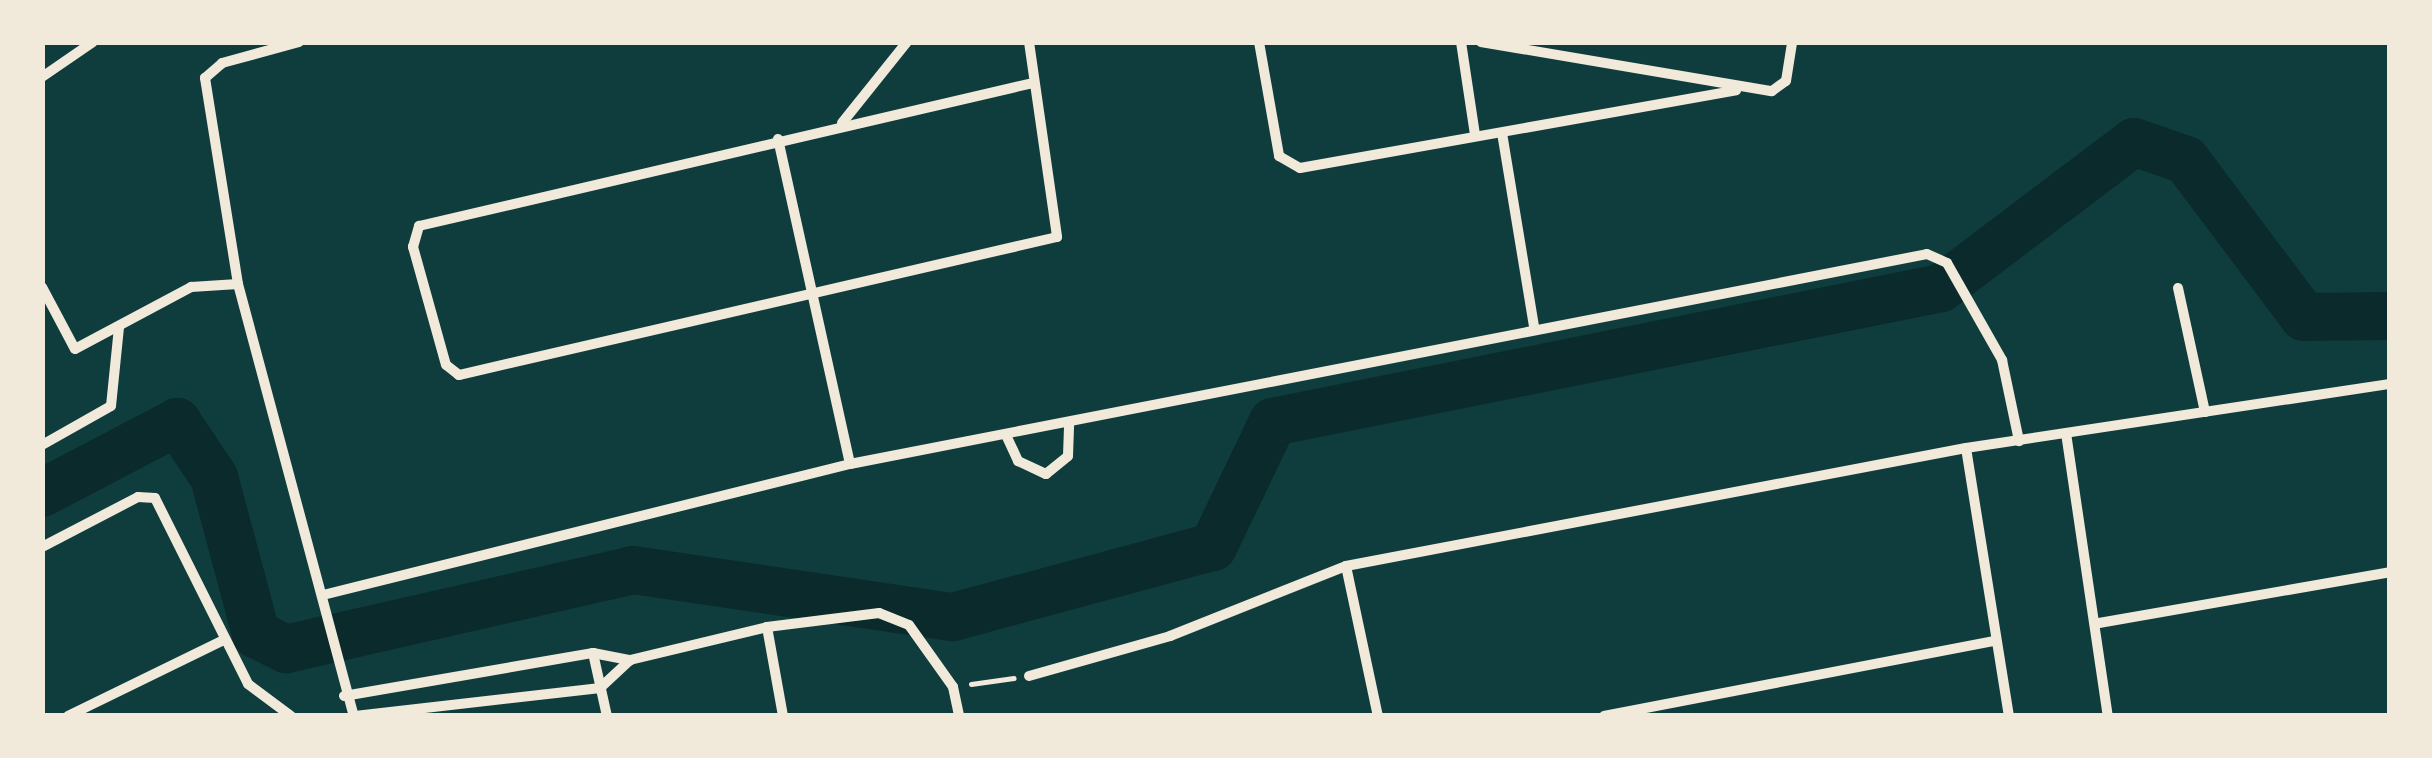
<!DOCTYPE html>
<html>
<head>
<meta charset="utf-8">
<style>
	body { margin:0 }
	#map { position:relative; width:2432px; height:758px; overflow:hidden; background:#0f3d3e; font-family:"Nunito Sans",sans-serif }
	div>[style] { position:absolute }
	.river>* { height:48px; margin:-24px; padding:0 24px; transform-origin:24px; border-radius:24px; background:#0a2a2b }
	.path>* { height:5px; margin:-2.5px; padding:0 2.5px; transform-origin:2.5px; border-radius:2.5px; background:#f1e9da }
	.minor>* { height:10px; margin:-5px; padding:0 5px; transform-origin:5px; border-radius:5px; background:#f1e9da }
	span { translate:-50% -50%; white-space:nowrap; text-align:center; line-height:1.15; -webkit-text-stroke:8px #f1e9da; paint-order:stroke }
	.frame { position:absolute; inset:0; border:45px solid #f1e9da; pointer-events:none }
</style>
</head>
<body>
<div id="map">
	<div class="river">
		<i style="left:42px;top:493px;width:153px;rotate:-27.7deg"></i>
		<i style="left:177px;top:422px;width:66px;rotate:56.1deg"></i>
		<i style="left:214px;top:477px;width:163px;rotate:75deg"></i>
		<i style="left:256px;top:634px;width:34px;rotate:27deg"></i>
		<i style="left:286px;top:649px;width:356px;rotate:-12.8deg"></i>
		<i style="left:633px;top:570px;width:323px;rotate:8.4deg"></i>
		<i style="left:953px;top:617px;width:269px;rotate:-15.1deg"></i>
		<i style="left:1213px;top:547px;width:139px;rotate:-64.4deg"></i>
		<i style="left:1273px;top:422px;width:681px;rotate:-11.34deg"></i>
		<i style="left:1941px;top:288px;width:242px;rotate:-37.1deg"></i>
		<i style="left:2134px;top:142px;width:55px;rotate:19.1deg"></i>
		<i style="left:2186px;top:160px;width:196px;rotate:53.1deg"></i>
		<i style="left:2304px;top:317px;width:86px;rotate:-0.7deg"></i>
	</div>
	<div class="path">
		<i style="left:971px;top:684px;width:43px;rotate:-7.9deg"></i>
	</div>
	<div class="minor">
		<i style="left:1029px;top:42px;width:197px;rotate:81.8deg"></i>
		<i style="left:1057px;top:237px;width:614px;rotate:167.01deg"></i>
		<i style="left:459px;top:375px;width:16px;rotate:-142deg"></i>
		<i style="left:446px;top:365px;width:123px;rotate:-105.6deg"></i>
		<i style="left:413px;top:247px;width:22px;rotate:-74deg"></i>
		<i style="left:419px;top:226px;width:630px;rotate:-13.11deg"></i>
		<i style="left:1259px;top:42px;width:116px;rotate:80deg"></i>
		<i style="left:1279px;top:156px;width:24px;rotate:30deg"></i>
		<i style="left:1300px;top:168px;width:443px;rotate:-10.1deg"></i>
		<i style="left:1461px;top:42px;width:94px;rotate:81.4deg"></i>
		<i style="left:1481px;top:42px;width:295px;rotate:9.6deg"></i>
		<i style="left:1772px;top:91px;width:17px;rotate:-36deg"></i>
		<i style="left:1786px;top:81px;width:39px;rotate:-81deg"></i>
		<i style="left:42px;top:77px;width:62px;rotate:-34.5deg"></i>
		<i style="left:842px;top:123px;width:104px;rotate:-51.3deg"></i>
		<i style="left:1502px;top:133px;width:197px;rotate:80.6deg"></i>
		<i style="left:778px;top:139px;width:333px;rotate:77.5deg"></i>
		<i style="left:238px;top:284px;width:209px;rotate:-99.1deg"></i>
		<i style="left:205px;top:78px;width:23px;rotate:-41deg"></i>
		<i style="left:222px;top:63px;width:80px;rotate:-15.3deg"></i>
		<i style="left:42px;top:287px;width:70px;rotate:62deg"></i>
		<i style="left:75px;top:349px;width:132px;rotate:-28.1deg"></i>
		<i style="left:191px;top:287px;width:47px;rotate:-3.7deg"></i>
		<i style="left:238px;top:284px;width:447px;rotate:75deg"></i>
		<i style="left:2178px;top:288px;width:127px;rotate:77.7deg"></i>
		<i style="left:2066px;top:433px;width:286px;rotate:81.6deg"></i>
		<i style="left:1006px;top:435px;width:29px;rotate:65deg"></i>
		<i style="left:1018px;top:461px;width:31px;rotate:25deg"></i>
		<i style="left:1046px;top:474px;width:28px;rotate:-39deg"></i>
		<i style="left:1068px;top:456px;width:32px;rotate:-88deg"></i>
		<i style="left:42px;top:445px;width:79px;rotate:-29.5deg"></i>
		<i style="left:111px;top:406px;width:79px;rotate:-84.2deg"></i>
		<i style="left:1966px;top:448px;width:271px;rotate:80.9deg"></i>
		<i style="left:42px;top:547px;width:108px;rotate:-27.5deg"></i>
		<i style="left:138px;top:497px;width:17px;rotate:3deg"></i>
		<i style="left:155px;top:498px;width:208px;rotate:63.4deg"></i>
		<i style="left:248px;top:684px;width:54px;rotate:36.7deg"></i>
		<i style="left:1346px;top:566px;width:153px;rotate:78deg"></i>
		<i style="left:323px;top:595px;width:543px;rotate:-13.96deg"></i>
		<i style="left:850px;top:464px;width:1097px;rotate:-11.03deg"></i>
		<i style="left:1927px;top:254px;width:22px;rotate:24deg"></i>
		<i style="left:1947px;top:263px;width:112px;rotate:60.4deg"></i>
		<i style="left:2002px;top:360px;width:83px;rotate:78.1deg"></i>
		<i style="left:2099px;top:623px;width:295px;rotate:-9.9deg"></i>
		<i style="left:767px;top:627px;width:90px;rotate:79.8deg"></i>
		<i style="left:593px;top:653px;width:65px;rotate:77.5deg"></i>
		<i style="left:1029px;top:676px;width:147px;rotate:-15.8deg"></i>
		<i style="left:1170px;top:636px;width:189px;rotate:-21.7deg"></i>
		<i style="left:1346px;top:566px;width:631px;rotate:-10.78deg"></i>
		<i style="left:1966px;top:448px;width:429px;rotate:-8.6deg"></i>
		<i style="left:344px;top:696px;width:253px;rotate:-9.8deg"></i>
		<i style="left:593px;top:653px;width:38px;rotate:11deg"></i>
		<i style="left:630px;top:660px;width:141px;rotate:-13.5deg"></i>
		<i style="left:767px;top:627px;width:113px;rotate:-7.1deg"></i>
		<i style="left:879px;top:613px;width:32px;rotate:22deg"></i>
		<i style="left:909px;top:625px;width:76px;rotate:54.6deg"></i>
		<i style="left:953px;top:687px;width:30px;rotate:78deg"></i>
		<i style="left:68px;top:716px;width:171px;rotate:-26deg"></i>
		<i style="left:355px;top:716px;width:247px;rotate:-6.5deg"></i>
		<i style="left:600px;top:688px;width:41px;rotate:-43deg"></i>
		<i style="left:1604px;top:716px;width:395px;rotate:-10.9deg"></i>
	</div>
	<div class="frame"></div>
</div>
</body>
</html>
